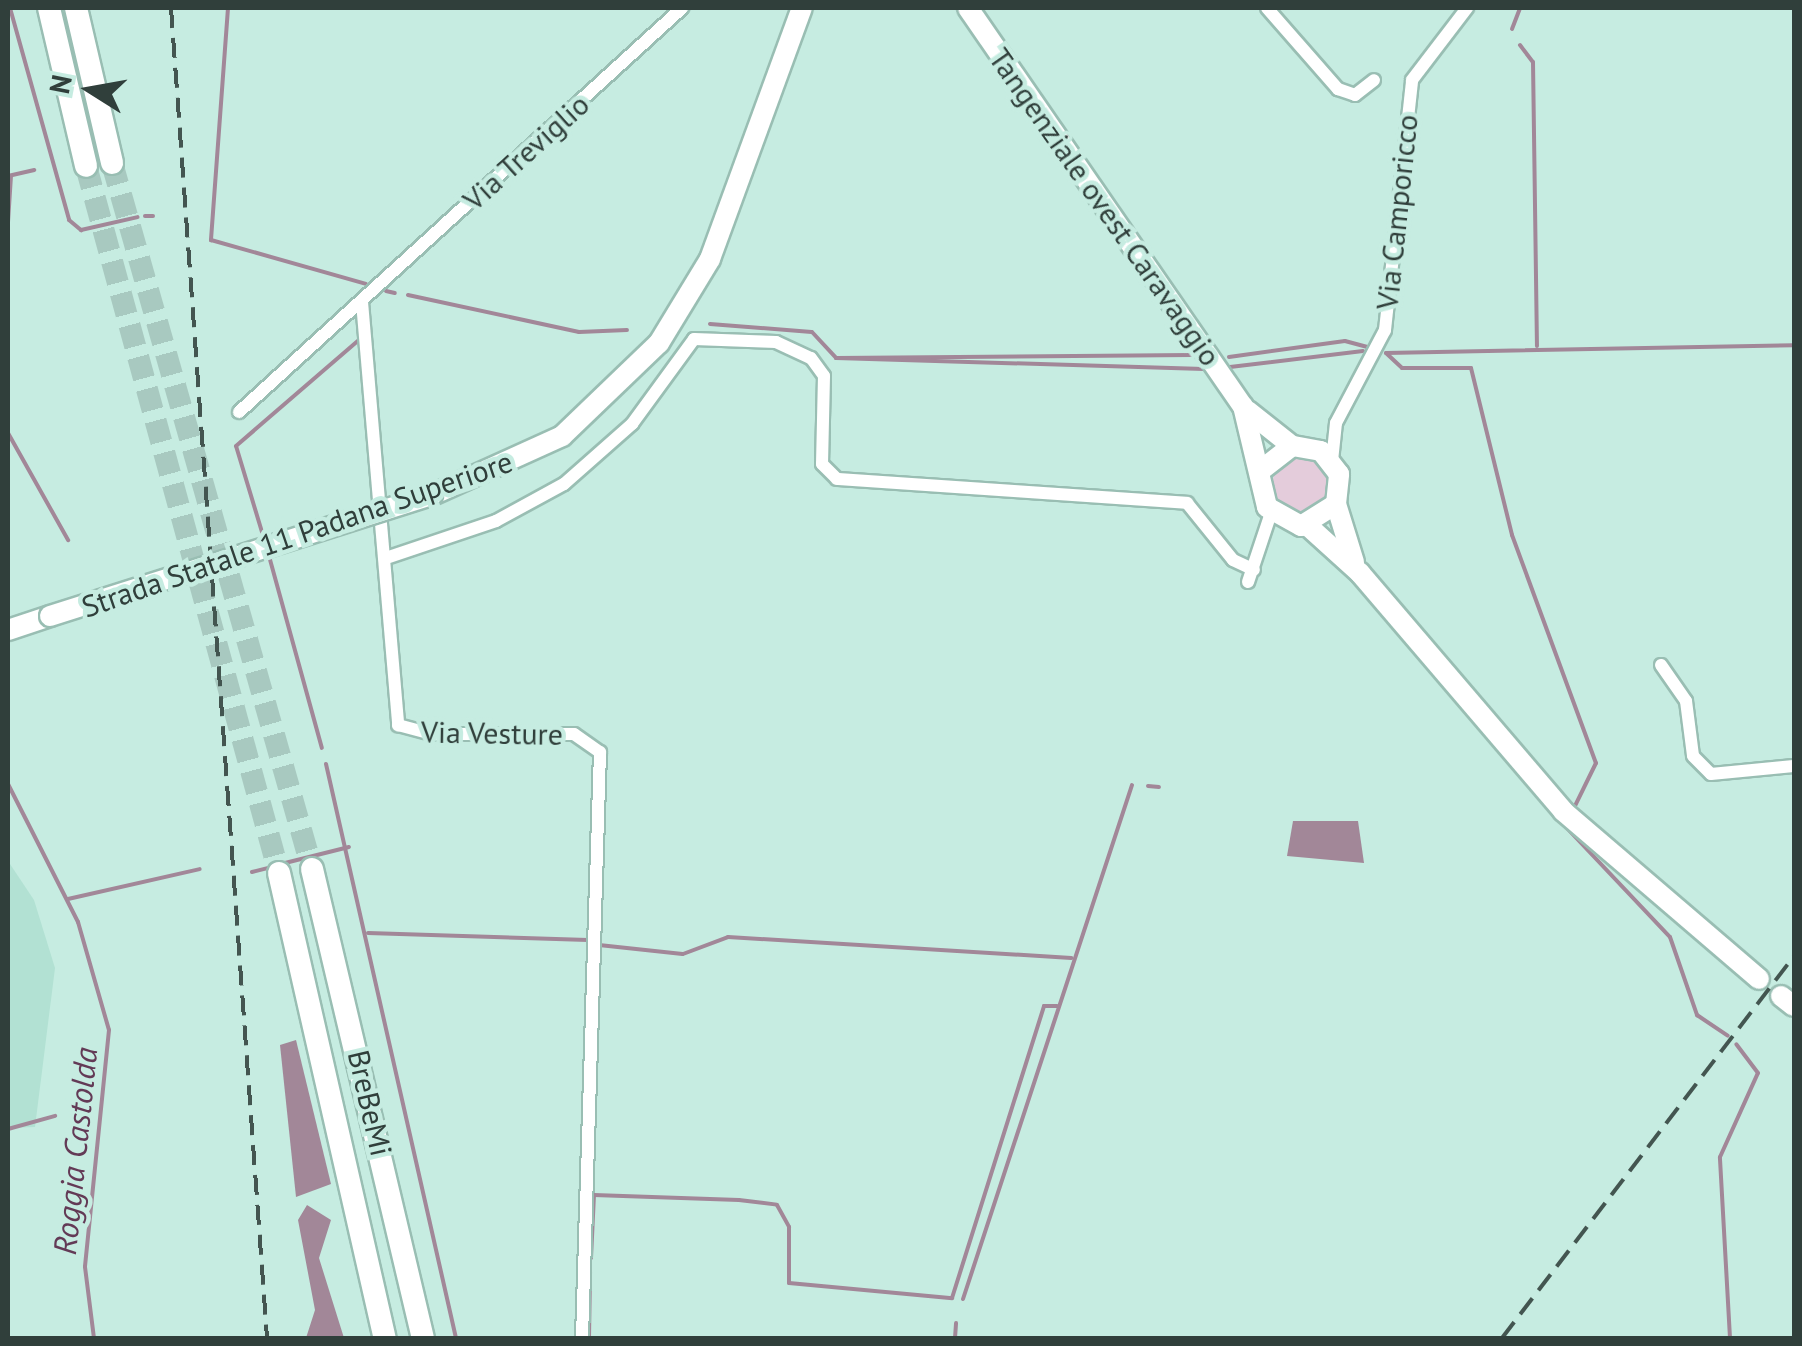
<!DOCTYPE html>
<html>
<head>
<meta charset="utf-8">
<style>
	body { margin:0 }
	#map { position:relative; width:1802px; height:1346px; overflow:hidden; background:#c6ece1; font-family:"PT Sans",sans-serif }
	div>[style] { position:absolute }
	.built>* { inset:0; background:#b2e1d3 }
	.green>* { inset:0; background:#e4ccdb }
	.round { border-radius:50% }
	.water>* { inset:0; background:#a28798 }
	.stream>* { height:4px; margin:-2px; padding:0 2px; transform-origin:2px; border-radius:2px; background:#a28798 }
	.motorway-tunnel>* { height:22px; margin-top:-11px; transform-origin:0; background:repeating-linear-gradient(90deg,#a8c9c0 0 22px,transparent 0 33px) }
	.roads { filter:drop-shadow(2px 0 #99beb3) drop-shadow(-2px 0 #99beb3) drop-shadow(0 2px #99beb3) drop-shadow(0 -2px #99beb3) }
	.minor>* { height:12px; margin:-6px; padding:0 6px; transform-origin:6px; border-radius:6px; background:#fff }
	.primary>* { height:20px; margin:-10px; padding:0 10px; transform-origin:10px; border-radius:10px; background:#fff }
	.motorway>* { height:22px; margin:-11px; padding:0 11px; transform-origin:11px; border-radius:11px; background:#fff }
	.rail>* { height:4px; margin-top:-2px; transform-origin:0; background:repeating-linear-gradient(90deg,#435550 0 20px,transparent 0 30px) }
	.bridges { filter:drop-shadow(2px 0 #99beb3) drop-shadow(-2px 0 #99beb3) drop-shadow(0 2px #99beb3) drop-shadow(0 -2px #99beb3) }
	.primary-bridge>* { height:20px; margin:-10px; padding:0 10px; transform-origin:10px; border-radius:10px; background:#fff }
	span { translate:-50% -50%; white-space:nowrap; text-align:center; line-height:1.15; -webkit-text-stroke:9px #c6ece1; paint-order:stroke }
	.street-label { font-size:30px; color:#303f3b }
	.water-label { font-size:32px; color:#633a56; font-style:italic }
	.frame { position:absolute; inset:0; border:10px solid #303f3b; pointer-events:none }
	.north { position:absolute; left:40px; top:40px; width:100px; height:100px; -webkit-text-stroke:8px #c6ece1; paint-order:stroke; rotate:281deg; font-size:28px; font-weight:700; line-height:40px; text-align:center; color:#303f3b }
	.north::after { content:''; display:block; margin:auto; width:35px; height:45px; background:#303f3b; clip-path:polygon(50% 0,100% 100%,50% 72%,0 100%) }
</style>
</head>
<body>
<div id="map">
	<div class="built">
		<i style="clip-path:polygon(8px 861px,34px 900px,55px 968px,35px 1127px,8px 1128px)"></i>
	</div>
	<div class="green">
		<i class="round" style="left:1272px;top:457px;width:58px;height:58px"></i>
	</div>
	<div class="water">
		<i style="clip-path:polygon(1293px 821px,1358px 821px,1364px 863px,1287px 856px)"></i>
		<i style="clip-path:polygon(296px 1040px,331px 1184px,296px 1197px,280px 1045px)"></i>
		<i style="clip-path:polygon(307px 1205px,331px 1220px,319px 1258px,344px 1338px,306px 1338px,315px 1310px,298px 1220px)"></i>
	</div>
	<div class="stream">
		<i style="left:10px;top:8px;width:220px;rotate:74.4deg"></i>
		<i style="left:69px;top:220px;width:16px;rotate:40deg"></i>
		<i style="left:81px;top:230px;width:58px;rotate:-12.8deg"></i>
		<i style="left:228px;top:8px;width:233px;rotate:94.2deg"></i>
		<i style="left:211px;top:240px;width:161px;rotate:15.8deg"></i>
		<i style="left:1512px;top:29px;width:22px;rotate:-69deg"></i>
		<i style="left:1520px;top:45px;width:21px;rotate:53deg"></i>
		<i style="left:1533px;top:62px;width:284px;rotate:89.2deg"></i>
		<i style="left:8px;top:176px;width:27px;rotate:-13deg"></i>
		<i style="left:145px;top:216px;width:8px"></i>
		<i style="left:8px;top:222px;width:46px;rotate:-86.3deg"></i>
		<i style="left:386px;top:291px;width:9px;rotate:13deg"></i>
		<i style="left:408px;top:295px;width:175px;rotate:12.2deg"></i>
		<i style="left:579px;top:332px;width:48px;rotate:-2.4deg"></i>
		<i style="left:710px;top:324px;width:102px;rotate:4.5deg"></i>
		<i style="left:812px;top:332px;width:35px;rotate:47deg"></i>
		<i style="left:836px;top:358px;width:355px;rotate:-0.5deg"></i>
		<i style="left:1386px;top:353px;width:22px;rotate:43deg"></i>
		<i style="left:1402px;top:368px;width:69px"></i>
		<i style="left:1471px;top:368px;width:172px;rotate:76.2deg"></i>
		<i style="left:1512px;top:535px;width:243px;rotate:69.8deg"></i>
		<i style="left:1596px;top:763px;width:50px;rotate:116.1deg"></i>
		<i style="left:1386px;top:353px;width:408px;rotate:-1.1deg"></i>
		<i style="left:1229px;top:357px;width:117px;rotate:-7.9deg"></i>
		<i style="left:1345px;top:341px;width:28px;rotate:15deg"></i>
		<i style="left:836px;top:358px;width:368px;rotate:1.7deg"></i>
		<i style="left:1230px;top:367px;width:134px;rotate:-6.9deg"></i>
		<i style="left:8px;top:433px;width:123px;rotate:60.7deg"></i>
		<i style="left:265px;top:542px;width:100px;rotate:-106.8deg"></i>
		<i style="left:236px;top:446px;width:165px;rotate:-40.8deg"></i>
		<i style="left:269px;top:556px;width:199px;rotate:74.6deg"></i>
		<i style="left:326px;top:764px;width:589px;rotate:77.24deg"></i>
		<i style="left:8px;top:784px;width:155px;rotate:63.1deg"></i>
		<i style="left:78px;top:922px;width:112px;rotate:74deg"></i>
		<i style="left:109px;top:1030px;width:238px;rotate:95.8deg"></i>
		<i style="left:85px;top:1267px;width:72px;rotate:82.8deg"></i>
		<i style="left:1148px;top:786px;width:11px;rotate:5deg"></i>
		<i style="left:1564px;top:825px;width:154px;rotate:46.6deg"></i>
		<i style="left:1670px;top:937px;width:83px;rotate:70.9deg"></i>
		<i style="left:1697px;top:1015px;width:37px;rotate:34deg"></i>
		<i style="left:281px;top:864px;width:70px;rotate:-14deg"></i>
		<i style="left:252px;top:872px;width:21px;rotate:-14deg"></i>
		<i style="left:68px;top:899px;width:135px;rotate:-12.8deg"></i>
		<i style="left:368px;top:933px;width:220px;rotate:1.8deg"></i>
		<i style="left:599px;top:945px;width:84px;rotate:6.1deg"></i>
		<i style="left:683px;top:954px;width:48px;rotate:-20.7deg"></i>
		<i style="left:728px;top:937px;width:344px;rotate:3.5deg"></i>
		<i style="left:8px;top:1129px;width:49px;rotate:-15.5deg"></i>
		<i style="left:591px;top:1258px;width:63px;rotate:-87.3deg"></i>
		<i style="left:594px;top:1195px;width:145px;rotate:2deg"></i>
		<i style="left:739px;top:1200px;width:38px;rotate:7deg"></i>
		<i style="left:777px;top:1205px;width:25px;rotate:61deg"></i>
		<i style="left:789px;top:1227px;width:56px;rotate:90deg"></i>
		<i style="left:789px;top:1283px;width:164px;rotate:5.3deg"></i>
		<i style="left:952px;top:1298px;width:306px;rotate:-72.5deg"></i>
		<i style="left:1044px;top:1006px;width:13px"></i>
		<i style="left:963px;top:1299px;width:541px;rotate:-71.8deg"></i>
		<i style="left:589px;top:1338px;width:66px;rotate:-89.1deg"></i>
		<i style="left:955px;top:1338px;width:15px;rotate:-86deg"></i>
		<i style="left:1730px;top:1338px;width:181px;rotate:-93.2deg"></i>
		<i style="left:1720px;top:1157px;width:92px;rotate:-65.7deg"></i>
		<i style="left:1758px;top:1073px;width:36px;rotate:-127deg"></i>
	</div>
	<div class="motorway-tunnel">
		<i style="left:112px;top:163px;width:734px;rotate:74.18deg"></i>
		<i style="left:86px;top:166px;width:733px;rotate:74.73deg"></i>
	</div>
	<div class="roads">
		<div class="minor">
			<i style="left:1267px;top:8px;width:108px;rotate:48.8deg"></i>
			<i style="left:1338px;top:89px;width:18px;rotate:19deg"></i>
			<i style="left:1355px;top:95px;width:24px;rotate:-38deg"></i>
			<i style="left:362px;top:302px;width:425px;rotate:85.1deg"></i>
			<i style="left:398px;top:725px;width:35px;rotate:15deg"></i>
			<i style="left:432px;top:734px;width:142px"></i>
			<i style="left:574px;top:734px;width:32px;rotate:35deg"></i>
			<i style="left:600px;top:752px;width:586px;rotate:91.76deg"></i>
			<i style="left:239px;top:412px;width:600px;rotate:-42.36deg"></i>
			<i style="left:1332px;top:461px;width:38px;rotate:-84deg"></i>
			<i style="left:1336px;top:423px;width:105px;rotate:-62.2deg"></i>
			<i style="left:1385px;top:330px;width:251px;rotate:-83.8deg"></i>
			<i style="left:1412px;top:80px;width:91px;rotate:-52.6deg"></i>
			<i style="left:389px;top:557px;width:113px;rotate:-18.6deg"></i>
			<i style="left:496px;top:521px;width:77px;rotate:-28.6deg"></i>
			<i style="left:564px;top:484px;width:91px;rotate:-41.4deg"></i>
			<i style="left:632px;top:424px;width:105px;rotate:-53.9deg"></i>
			<i style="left:694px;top:339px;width:82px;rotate:2.1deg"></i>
			<i style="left:776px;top:342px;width:38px;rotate:25deg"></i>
			<i style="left:811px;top:358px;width:22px;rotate:54deg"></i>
			<i style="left:824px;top:376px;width:88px;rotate:91.3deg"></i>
			<i style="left:822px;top:464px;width:21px;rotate:45deg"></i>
			<i style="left:837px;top:479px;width:351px;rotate:3.9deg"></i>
			<i style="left:1187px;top:503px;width:73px;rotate:51.1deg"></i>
			<i style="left:1233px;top:560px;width:23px;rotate:25deg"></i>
			<i style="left:1248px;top:582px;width:73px;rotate:-71.6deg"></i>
			<i style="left:1661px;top:665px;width:44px;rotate:55.2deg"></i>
			<i style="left:1686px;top:701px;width:55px;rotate:82.7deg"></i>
			<i style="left:1693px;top:756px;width:25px;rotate:45deg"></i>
			<i style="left:1711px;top:774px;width:83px;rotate:-5.5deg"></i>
		</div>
		<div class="primary">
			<i style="left:968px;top:8px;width:484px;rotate:55.4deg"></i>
			<i style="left:1243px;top:406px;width:104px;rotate:76.6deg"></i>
			<i style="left:1267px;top:507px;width:39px;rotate:29deg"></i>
			<i style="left:1301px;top:526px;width:41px;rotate:-32.2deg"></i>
			<i style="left:1336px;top:504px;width:30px;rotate:-84deg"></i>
			<i style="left:1339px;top:474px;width:29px;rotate:-128deg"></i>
			<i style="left:1321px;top:451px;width:29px;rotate:-170deg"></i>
			<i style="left:1292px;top:446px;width:36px;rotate:142deg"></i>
			<i style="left:1248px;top:411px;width:56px;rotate:38.5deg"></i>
			<i style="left:432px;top:495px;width:143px;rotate:-24.4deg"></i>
			<i style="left:562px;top:436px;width:134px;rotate:-43.8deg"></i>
			<i style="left:659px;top:343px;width:98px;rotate:-58.7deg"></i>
			<i style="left:710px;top:259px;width:267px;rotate:-69.9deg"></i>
			<i style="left:1336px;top:504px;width:61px;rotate:72.8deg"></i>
			<i style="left:1307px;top:525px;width:72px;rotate:42.2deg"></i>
			<i style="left:1360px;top:573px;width:313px;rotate:49.5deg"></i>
			<i style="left:1563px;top:811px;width:258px;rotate:40.6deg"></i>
			<i style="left:8px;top:630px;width:44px;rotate:-18.4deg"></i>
			<i style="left:1781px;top:996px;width:16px;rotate:38deg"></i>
		</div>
		<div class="motorway">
			<i style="left:49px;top:8px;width:162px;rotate:76.8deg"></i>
			<i style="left:76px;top:8px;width:159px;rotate:76.9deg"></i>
			<i style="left:312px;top:869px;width:482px;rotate:76.7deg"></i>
			<i style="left:279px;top:873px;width:477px;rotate:77.2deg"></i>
		</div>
	</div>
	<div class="rail">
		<i style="left:171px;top:8px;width:1333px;rotate:85.87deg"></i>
		<i style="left:1502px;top:1338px;width:481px;rotate:-52.6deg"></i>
	</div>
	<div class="bridges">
		<div class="primary-bridge">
			<i style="left:50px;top:616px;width:401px;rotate:-17.6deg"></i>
		</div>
	</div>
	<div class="street-label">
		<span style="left:526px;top:152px;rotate:-42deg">Via Treviglio</span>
		<span style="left:1105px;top:207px;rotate:55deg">Tangenziale ovest Caravaggio</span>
		<span style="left:1397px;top:212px;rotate:-84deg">Via Camporicco</span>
		<span style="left:297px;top:534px;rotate:-19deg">Strada Statale 11 Padana Superiore</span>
		<span style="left:492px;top:733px;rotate:1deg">Via Vesture</span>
		<span style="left:370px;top:1103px;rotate:77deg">BreBeMi</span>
	</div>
	<div class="water-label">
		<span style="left:75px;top:1151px;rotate:-84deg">Roggia Castolda</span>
	</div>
	<div class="frame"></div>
	<div class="north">N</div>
</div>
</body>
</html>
